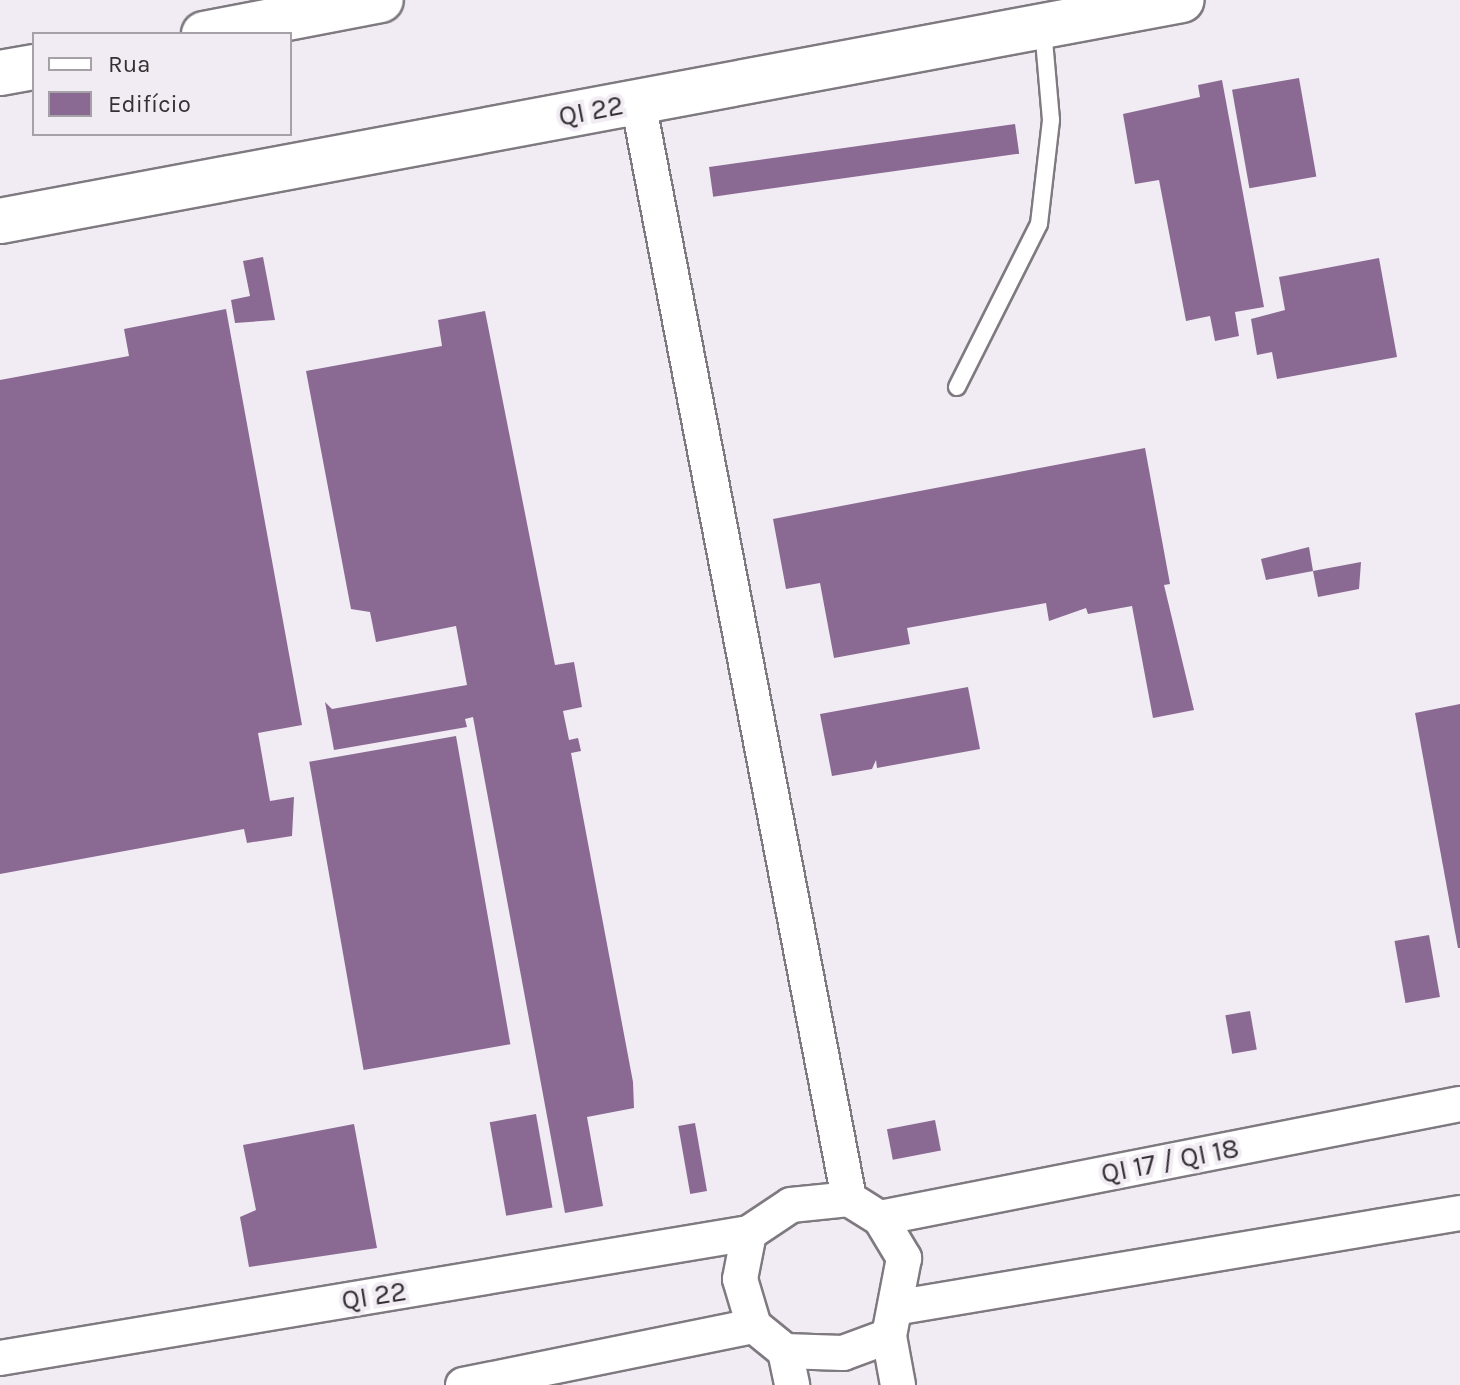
<!DOCTYPE html>
<html>
<head>
<meta charset="utf-8">
<style>
	body { margin:0 }
	#map { position:relative; width:1460px; height:1385px; overflow:hidden; background:#f1ebf3; font-family:Karla,sans-serif }
	div>[style] { position:absolute }
	.building>* { inset:0; background:#8a6a93; transform-origin:0 0 }
	.roads { filter:drop-shadow(2px 0 #7f7980) drop-shadow(-2px 0 #7f7980) drop-shadow(0 2px #7f7980) drop-shadow(0 -2px #7f7980) }
	.lane>* { height:16px; margin:-8px; padding:0 8px; transform-origin:8px; border-radius:8px; background:#fff }
	.street>* { height:34px; margin:-17px; padding:0 17px; transform-origin:17px; border-radius:17px; background:#fff }
	.secondary>* { height:44px; margin:-22px; padding:0 22px; transform-origin:22px; border-radius:22px; background:#fff }
	span { translate:-50% -50%; white-space:nowrap; text-align:center; line-height:1.15; -webkit-text-stroke:8px #f1ebf3; paint-order:stroke }
	.street-label { font-size:28px; color:#343134 }
	.legend { position:absolute; left:32px; top:32px; width:260px; height:104px; box-sizing:border-box; background:#f1ebf3; border:2px solid #a5a1a7; margin:0; padding:10px 14px; list-style:none; font-size:24px; color:#343134 }
	.legend li { display:flex; align-items:center; gap:16px; height:40px }
	.legend b { width:40px; border:2px solid #a5a1a7 }
</style>
</head>
<body>
<div id="map">
	<div class="building">
		<i style="left:1299px;top:78px;width:100px;height:68px;rotate:80deg"></i>
		<i style="clip-path:polygon(1222px 80px,1264px 307px,1235px 312px,1239px 336px,1215px 341px,1210px 316px,1186px 321px,1159px 180px,1135px 184px,1123px 114px,1200px 97px,1198px 85px)"></i>
		<i style="left:1015px;top:124px;width:30px;height:309px;rotate:82deg"></i>
		<i style="clip-path:polygon(263px 257px,275px 320px,235px 323px,231px 300px,250px 296px,243px 261px)"></i>
		<i style="clip-path:polygon(1379px 258px,1397px 357px,1277px 379px,1272px 352px,1257px 355px,1251px 319px,1285px 310px,1279px 277px)"></i>
		<i style="clip-path:polygon(226px 309px,302px 725px,258px 733px,270px 801px,294px 797px,292px 836px,247px 843px,244px 829px,0 874px,0 380px,129px 356px,124px 329px)"></i>
		<i style="clip-path:polygon(485px 311px,555px 665px,574px 662px,582px 707px,563px 711px,569px 740px,578px 738px,581px 751px,571px 753px,633px 1082px,634px 1108px,587px 1117px,603px 1206px,565px 1213px,473px 717px,465px 719px,467px 727px,334px 750px,325px 702px,332px 709px,467px 685px,456px 626px,376px 642px,370px 612px,351px 609px,306px 371px,442px 346px,438px 320px)"></i>
		<i style="clip-path:polygon(1145px 448px,1170px 584px,1164px 585px,1194px 710px,1153px 718px,1132px 606px,1088px 614px,1086px 608px,1049px 621px,1046px 603px,907px 628px,910px 644px,834px 658px,820px 583px,786px 589px,773px 519px)"></i>
		<i style="clip-path:polygon(1309px 547px,1313px 571px,1266px 580px,1261px 559px)"></i>
		<i style="clip-path:polygon(1361px 562px,1359px 589px,1318px 597px,1313px 571px)"></i>
		<i style="clip-path:polygon(968px 687px,980px 749px,877px 768px,876px 760px,872px 769px,832px 776px,820px 714px)"></i>
		<i style="clip-path:polygon(1460px 704px,1460px 948px,1458px 948px,1415px 713px)"></i>
		<i style="left:456px;top:736px;width:313px;height:149px;rotate:80deg"></i>
		<i style="left:1429px;top:935px;width:63px;height:35px;rotate:80deg"></i>
		<i style="left:1250px;top:1011px;width:39px;height:25px;rotate:80deg"></i>
		<i style="left:536px;top:1114px;width:95px;height:47px;rotate:80deg"></i>
		<i style="left:935px;top:1120px;width:31px;height:49px;rotate:79deg"></i>
		<i style="left:695px;top:1123px;width:69px;height:17px;rotate:80deg"></i>
		<i style="clip-path:polygon(354px 1124px,377px 1248px,249px 1267px,240px 1217px,256px 1210px,243px 1145px)"></i>
	</div>
	<div class="roads">
		<div class="lane">
			<i style="left:957px;top:387px;width:182px;rotate:-63.3deg"></i>
			<i style="left:1039px;top:224px;width:105px;rotate:-83.4deg"></i>
			<i style="left:1051px;top:120px;width:91px;rotate:-95deg"></i>
		</div>
		<div class="street">
			<i style="left:638px;top:102px;width:1117px;rotate:79.11deg"></i>
			<i style="left:849px;top:1199px;width:36px;rotate:32deg"></i>
			<i style="left:880px;top:1218px;width:47px;rotate:59deg"></i>
			<i style="left:904px;top:1258px;width:79px;rotate:100.9deg"></i>
			<i style="left:889px;top:1336px;width:49px;rotate:159.7deg"></i>
			<i style="left:843px;top:1353px;width:58px;rotate:-178deg"></i>
			<i style="left:785px;top:1351px;width:40px;rotate:-141deg"></i>
			<i style="left:754px;top:1326px;width:49px;rotate:-106.6deg"></i>
			<i style="left:740px;top:1279px;width:47px;rotate:-78.9deg"></i>
			<i style="left:749px;top:1233px;width:50px;rotate:-33.7deg"></i>
			<i style="left:791px;top:1205px;width:58px;rotate:-5.9deg"></i>
			<i style="left:880px;top:1218px;width:591px;rotate:-11.12deg"></i>
			<i style="left:900px;top:1307px;width:568px;rotate:-9.53deg"></i>
			<i style="left:889px;top:1336px;width:50px;rotate:79.6deg"></i>
			<i style="left:785px;top:1351px;width:35px;rotate:78deg"></i>
			<i style="left:0;top:1358px;width:759px;rotate:-9.47deg"></i>
			<i style="left:463px;top:1385px;width:297px;rotate:-11.5deg"></i>
		</div>
		<div class="secondary">
			<i style="left:204px;top:34px;width:180px;rotate:-10.9deg"></i>
			<i style="left:0;top:73px;width:35px;rotate:-10deg"></i>
			<i style="left:0;top:221px;width:1202px;rotate:-10.59deg"></i>
		</div>
	</div>
	<div class="street-label">
		<span style="left:591px;top:111px;rotate:-11deg">QI 22</span>
		<span style="left:1170px;top:1161px;rotate:-11deg">QI 17 / QI 18</span>
		<span style="left:374px;top:1296px;rotate:-9deg">QI 22</span>
	</div>
	<ul class="legend">
	<li><b style="height:10px;background:#fff"></b>Rua</li>
	<li><b style="height:22px;background:#8a6a93"></b>Edifício</li>
	</ul>
</div>
</body>
</html>
